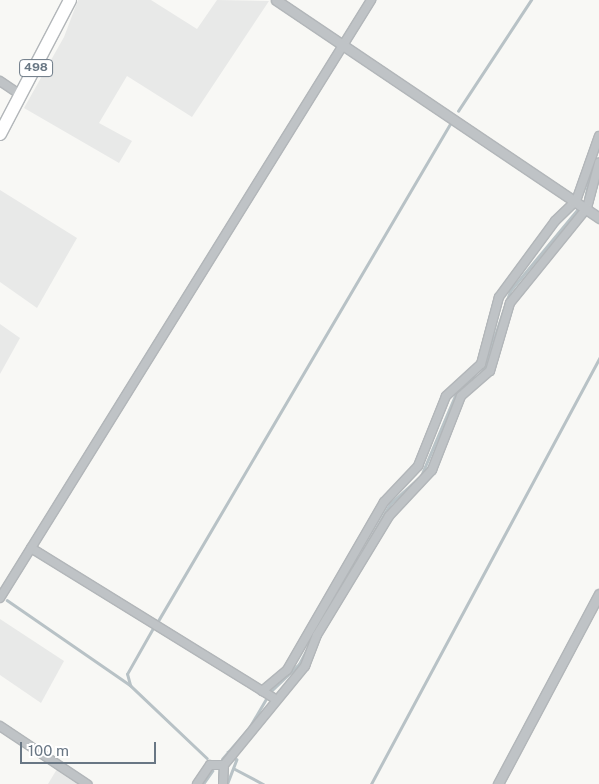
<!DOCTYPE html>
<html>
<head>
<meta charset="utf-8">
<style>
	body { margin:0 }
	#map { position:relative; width:599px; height:784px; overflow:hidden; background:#f8f8f5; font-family:"Public Sans",sans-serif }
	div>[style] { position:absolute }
	.built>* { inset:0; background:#e8e9e8 }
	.stream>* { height:2.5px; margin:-1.25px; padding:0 1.25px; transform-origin:1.25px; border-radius:1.25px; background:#b8c2c6 }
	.roads { filter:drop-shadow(1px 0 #b2b6b9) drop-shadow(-1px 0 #b2b6b9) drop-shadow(0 1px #b2b6b9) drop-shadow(0 -1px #b2b6b9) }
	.minor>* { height:8px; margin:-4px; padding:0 4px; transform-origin:4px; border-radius:4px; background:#bfc3c6 }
	.tertiary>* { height:9px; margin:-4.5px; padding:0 4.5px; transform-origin:4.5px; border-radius:4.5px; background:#bfc3c6 }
	.trunk>* { height:12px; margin:-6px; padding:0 6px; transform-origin:6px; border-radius:6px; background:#fff }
	span { translate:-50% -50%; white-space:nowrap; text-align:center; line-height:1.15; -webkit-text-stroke:5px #fff; paint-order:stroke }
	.shield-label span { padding:1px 4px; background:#fff; border:1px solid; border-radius:4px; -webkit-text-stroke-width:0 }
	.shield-label { font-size:12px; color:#697784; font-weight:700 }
	.scale { position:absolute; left:20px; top:742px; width:136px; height:22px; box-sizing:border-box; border:2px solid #697784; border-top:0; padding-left:6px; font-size:15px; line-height:18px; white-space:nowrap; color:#697784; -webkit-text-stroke:4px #fff; paint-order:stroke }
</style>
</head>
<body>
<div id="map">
	<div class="built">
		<i style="clip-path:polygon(78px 0,151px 0,197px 29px,217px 0,269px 1px,192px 117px,127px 76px,99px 123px,132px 141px,119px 163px,24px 108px,64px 37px)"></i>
		<i style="clip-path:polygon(0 190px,77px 238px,37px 308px,0 282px)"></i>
		<i style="clip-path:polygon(0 324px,20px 338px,0 374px)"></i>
		<i style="clip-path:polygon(0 619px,64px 661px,41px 703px,0 675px)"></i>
		<i style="clip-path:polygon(57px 769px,81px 784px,48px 784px)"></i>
	</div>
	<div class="stream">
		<i style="left:458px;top:111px;width:133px;rotate:-56.7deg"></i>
		<i style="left:585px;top:199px;width:32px;rotate:-79deg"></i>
		<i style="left:341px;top:589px;width:98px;rotate:-60deg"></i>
		<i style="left:390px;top:504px;width:42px;rotate:-42.1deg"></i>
		<i style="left:421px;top:476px;width:92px;rotate:-67deg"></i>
		<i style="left:457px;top:391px;width:31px;rotate:-36deg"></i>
		<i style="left:482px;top:373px;width:87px;rotate:-71.1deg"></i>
		<i style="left:510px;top:291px;width:105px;rotate:-50.4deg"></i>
		<i style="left:7px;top:600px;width:150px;rotate:34.6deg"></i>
		<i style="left:130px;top:685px;width:106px;rotate:43.5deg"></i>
		<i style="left:158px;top:621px;width:576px;rotate:-59.56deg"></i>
		<i style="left:130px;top:685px;width:11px;rotate:-105deg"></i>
		<i style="left:127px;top:674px;width:51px;rotate:-60.4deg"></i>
		<i style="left:222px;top:759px;width:9px;rotate:-49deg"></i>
		<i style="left:235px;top:769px;width:32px;rotate:28deg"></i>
		<i style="left:203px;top:784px;width:16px;rotate:-55deg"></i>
		<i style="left:227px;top:784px;width:26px;rotate:-69deg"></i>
		<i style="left:236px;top:760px;width:11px;rotate:-135deg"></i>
		<i style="left:228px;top:752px;width:32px;rotate:-49deg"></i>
		<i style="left:249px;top:728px;width:42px;rotate:-59.7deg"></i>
		<i style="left:270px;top:692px;width:40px;rotate:-44deg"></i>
		<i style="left:299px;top:664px;width:53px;rotate:-62deg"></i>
		<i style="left:371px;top:784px;width:483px;rotate:-61.8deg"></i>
	</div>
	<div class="roads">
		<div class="minor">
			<i style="left:0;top:81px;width:25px;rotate:34deg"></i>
			<i style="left:31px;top:548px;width:286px;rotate:31.7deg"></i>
			<i style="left:0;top:598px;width:704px;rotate:-58.18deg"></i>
			<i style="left:262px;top:691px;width:33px;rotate:-40deg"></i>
			<i style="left:287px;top:670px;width:194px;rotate:-60deg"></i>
			<i style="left:384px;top:502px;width:50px;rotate:-46.6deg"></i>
			<i style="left:418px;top:466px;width:75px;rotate:-68.2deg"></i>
			<i style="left:446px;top:396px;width:47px;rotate:-42.4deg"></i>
			<i style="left:481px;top:364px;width:69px;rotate:-75deg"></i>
			<i style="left:499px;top:297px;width:94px;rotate:-53.6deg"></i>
			<i style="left:555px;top:221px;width:29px;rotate:-44deg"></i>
			<i style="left:576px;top:201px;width:69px;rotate:-70.5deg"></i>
			<i style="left:0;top:726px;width:105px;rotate:33.7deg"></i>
			<i style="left:224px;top:765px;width:128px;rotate:-50.7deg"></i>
			<i style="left:305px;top:666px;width:33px;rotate:-69deg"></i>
			<i style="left:317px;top:635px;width:139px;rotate:-58.8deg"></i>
			<i style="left:389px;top:516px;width:63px;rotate:-46.9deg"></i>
			<i style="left:432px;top:470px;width:79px;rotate:-68.6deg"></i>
			<i style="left:461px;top:396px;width:38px;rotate:-41deg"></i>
			<i style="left:490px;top:371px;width:71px;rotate:-73.6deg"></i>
			<i style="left:510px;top:303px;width:122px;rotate:-51deg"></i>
			<i style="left:587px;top:208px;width:47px;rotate:-75.1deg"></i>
			<i style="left:197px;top:784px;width:23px;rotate:-56deg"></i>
			<i style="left:210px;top:765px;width:14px"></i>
			<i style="left:223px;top:784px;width:19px;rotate:-87deg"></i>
		</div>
		<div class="tertiary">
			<i style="left:276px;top:0;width:390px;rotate:34deg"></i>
			<i style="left:498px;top:784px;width:215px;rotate:-62deg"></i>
		</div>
		<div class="trunk">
			<i style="left:0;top:134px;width:151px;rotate:-62.4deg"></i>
		</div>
	</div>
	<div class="shield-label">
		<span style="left:36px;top:68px">498</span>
	</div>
	<div class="scale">100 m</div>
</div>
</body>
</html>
